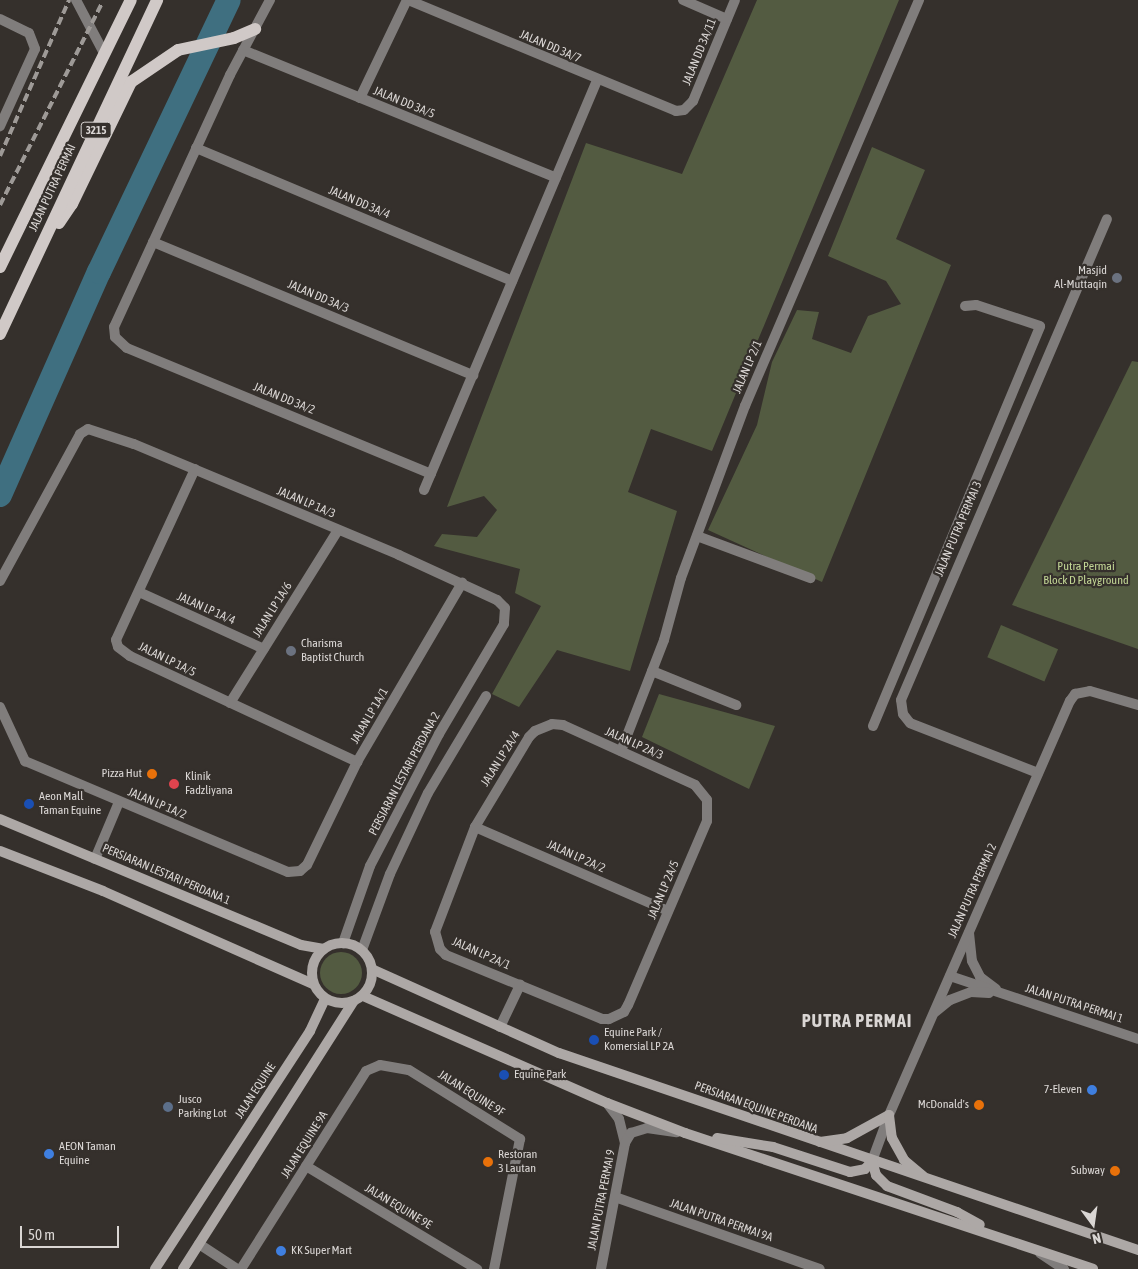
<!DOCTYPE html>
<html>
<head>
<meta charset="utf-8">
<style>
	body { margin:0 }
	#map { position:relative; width:1138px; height:1269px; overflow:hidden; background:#35302c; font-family:"Asap Condensed",sans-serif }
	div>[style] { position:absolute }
	.green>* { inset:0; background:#535b41; transform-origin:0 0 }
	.round { border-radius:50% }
	.river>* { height:24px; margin:-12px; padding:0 12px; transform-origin:12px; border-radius:12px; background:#3f6f80 }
	.street>* { height:10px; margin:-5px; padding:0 5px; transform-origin:5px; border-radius:5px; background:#807d7c }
	.secondary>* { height:10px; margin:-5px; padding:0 5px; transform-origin:5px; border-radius:5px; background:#ada8a6 }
	.secondary>.ring { margin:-5px; padding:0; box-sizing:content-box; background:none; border:10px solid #ada8a6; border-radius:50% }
	.primary>* { height:12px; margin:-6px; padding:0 6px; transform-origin:6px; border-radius:6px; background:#d0c9c7 }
	.rail>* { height:4px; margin-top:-2px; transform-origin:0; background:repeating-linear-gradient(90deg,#9e9a97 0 8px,transparent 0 12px) }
	.dots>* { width:14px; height:14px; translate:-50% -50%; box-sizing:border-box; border:2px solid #35302c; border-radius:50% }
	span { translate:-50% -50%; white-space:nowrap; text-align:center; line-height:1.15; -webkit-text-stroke:4.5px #35302c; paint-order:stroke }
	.shield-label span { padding:1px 4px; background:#35302c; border:1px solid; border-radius:4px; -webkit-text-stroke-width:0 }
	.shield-label { font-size:11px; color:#dad6d4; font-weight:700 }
	.street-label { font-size:12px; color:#dad6d4 }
	.poi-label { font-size:12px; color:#dad6d4 }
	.right { translate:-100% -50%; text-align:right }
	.left { translate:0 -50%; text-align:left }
	.park-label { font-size:12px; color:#c2d695 }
	.district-label { font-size:18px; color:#dad6d4; font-weight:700; letter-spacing:1px }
	.north { position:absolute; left:1068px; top:1199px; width:50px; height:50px; -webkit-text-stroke:4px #35302c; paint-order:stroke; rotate:166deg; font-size:14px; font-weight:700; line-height:20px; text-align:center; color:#dad6d4 }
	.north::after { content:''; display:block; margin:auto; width:18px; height:22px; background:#dad6d4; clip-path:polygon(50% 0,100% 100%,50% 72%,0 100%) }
	.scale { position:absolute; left:20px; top:1226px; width:99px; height:22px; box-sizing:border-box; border:2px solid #dad6d4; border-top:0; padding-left:6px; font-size:15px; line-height:18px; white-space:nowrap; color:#dad6d4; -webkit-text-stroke:4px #35302c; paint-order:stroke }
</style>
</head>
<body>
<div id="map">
	<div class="green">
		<i style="clip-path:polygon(757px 0,899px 0,712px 451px,651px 429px,628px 492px,677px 511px,630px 671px,557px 650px,519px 707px,492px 694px,541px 606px,515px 593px,520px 569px,434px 546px,442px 534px,477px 537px,497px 510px,484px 496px,447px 507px,586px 143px,682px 174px)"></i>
		<i style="clip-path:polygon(872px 147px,925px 170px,896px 239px,951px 265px,822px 582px,708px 530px,757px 425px,772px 362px,797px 310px,819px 312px,812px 339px,851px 353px,868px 316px,901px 304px,886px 281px,828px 256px)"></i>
		<i style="clip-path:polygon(1132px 361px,1138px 362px,1138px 649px,1012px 605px)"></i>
		<i style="left:1001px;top:625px;width:62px;height:35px;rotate:23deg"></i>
		<i style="clip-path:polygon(659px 694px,775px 726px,749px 789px,642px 737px)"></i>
		<i class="round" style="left:320px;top:952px;width:42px;height:42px"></i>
	</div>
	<div class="river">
		<i style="left:0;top:495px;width:244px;rotate:-66.1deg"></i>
		<i style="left:99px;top:272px;width:301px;rotate:-64.5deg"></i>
	</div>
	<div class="street">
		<i style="left:76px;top:0;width:60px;rotate:62.2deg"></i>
		<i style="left:270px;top:0;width:85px;rotate:118.1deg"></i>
		<i style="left:230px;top:75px;width:277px;rotate:114.7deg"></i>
		<i style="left:114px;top:327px;width:10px;rotate:84deg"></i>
		<i style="left:115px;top:337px;width:16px;rotate:43deg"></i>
		<i style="left:127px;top:348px;width:329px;rotate:22.5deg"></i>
		<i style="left:408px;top:0;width:290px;rotate:22.5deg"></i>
		<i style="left:676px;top:111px;width:8px;rotate:-7deg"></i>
		<i style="left:684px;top:110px;width:13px;rotate:-45deg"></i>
		<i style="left:693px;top:101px;width:109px;rotate:-67.4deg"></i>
		<i style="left:683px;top:0;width:48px;rotate:23.4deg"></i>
		<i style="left:0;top:19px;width:32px;rotate:26deg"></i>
		<i style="left:29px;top:33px;width:17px;rotate:69deg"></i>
		<i style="left:35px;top:49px;width:85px;rotate:114.4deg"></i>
		<i style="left:243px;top:50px;width:338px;rotate:22.2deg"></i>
		<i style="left:360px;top:98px;width:109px;rotate:-64.4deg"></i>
		<i style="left:196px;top:148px;width:343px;rotate:22.8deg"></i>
		<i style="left:153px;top:242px;width:347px;rotate:22.6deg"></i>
		<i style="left:195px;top:469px;width:188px;rotate:114.8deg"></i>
		<i style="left:116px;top:640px;width:7px;rotate:74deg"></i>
		<i style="left:118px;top:647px;width:15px;rotate:37deg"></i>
		<i style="left:130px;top:656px;width:251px;rotate:25deg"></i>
		<i style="left:424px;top:490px;width:444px;rotate:-67.1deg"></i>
		<i style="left:697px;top:536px;width:121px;rotate:20.4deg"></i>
		<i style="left:0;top:581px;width:167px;rotate:-61.4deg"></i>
		<i style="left:80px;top:434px;width:9px;rotate:-32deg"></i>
		<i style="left:88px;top:429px;width:48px;rotate:18.1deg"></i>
		<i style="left:134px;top:444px;width:287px;rotate:22.7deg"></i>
		<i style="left:399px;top:555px;width:108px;rotate:24.7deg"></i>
		<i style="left:497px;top:600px;width:11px;rotate:45deg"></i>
		<i style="left:505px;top:608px;width:16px;rotate:94deg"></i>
		<i style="left:504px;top:624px;width:128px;rotate:120.6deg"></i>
		<i style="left:439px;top:734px;width:149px;rotate:117.6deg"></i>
		<i style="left:370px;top:866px;width:82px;rotate:109.3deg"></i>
		<i style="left:139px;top:592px;width:137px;rotate:24.5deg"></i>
		<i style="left:652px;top:671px;width:91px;rotate:22deg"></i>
		<i style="left:230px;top:703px;width:204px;rotate:-58deg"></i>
		<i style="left:0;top:707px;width:60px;rotate:65.2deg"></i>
		<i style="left:25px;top:761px;width:285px;rotate:22.9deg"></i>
		<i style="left:288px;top:872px;width:12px;rotate:-5deg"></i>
		<i style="left:300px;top:871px;width:9px;rotate:-41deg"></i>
		<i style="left:307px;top:865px;width:114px;rotate:-64.1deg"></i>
		<i style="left:357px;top:762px;width:208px;rotate:-59.6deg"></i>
		<i style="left:552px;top:724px;width:11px;rotate:5deg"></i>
		<i style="left:563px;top:725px;width:145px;rotate:24.4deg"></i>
		<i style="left:695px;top:785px;width:19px;rotate:51deg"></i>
		<i style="left:707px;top:800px;width:21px;rotate:90deg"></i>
		<i style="left:707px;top:821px;width:200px;rotate:113.2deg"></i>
		<i style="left:628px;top:1005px;width:8px;rotate:120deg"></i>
		<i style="left:624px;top:1012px;width:17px;rotate:155deg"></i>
		<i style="left:609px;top:1019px;width:7px;rotate:180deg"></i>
		<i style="left:602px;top:1019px;width:169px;rotate:-157.7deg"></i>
		<i style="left:446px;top:955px;width:8px;rotate:-135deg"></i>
		<i style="left:440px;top:949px;width:18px;rotate:-106deg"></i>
		<i style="left:435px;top:932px;width:112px;rotate:-69.1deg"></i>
		<i style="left:475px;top:827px;width:105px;rotate:-59deg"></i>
		<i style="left:529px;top:737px;width:8px;rotate:-45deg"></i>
		<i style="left:535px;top:731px;width:18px;rotate:-22deg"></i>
		<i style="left:873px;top:726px;width:433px;rotate:-67.3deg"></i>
		<i style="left:1040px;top:326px;width:67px;rotate:-161.8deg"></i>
		<i style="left:976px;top:305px;width:11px;rotate:175deg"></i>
		<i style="left:621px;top:751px;width:119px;rotate:-68.8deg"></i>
		<i style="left:664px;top:640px;width:64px;rotate:-74.7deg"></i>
		<i style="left:681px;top:578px;width:184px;rotate:-69.6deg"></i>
		<i style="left:745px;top:406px;width:442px;rotate:-66.8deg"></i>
		<i style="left:1038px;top:773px;width:137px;rotate:-158.7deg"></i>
		<i style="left:910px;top:723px;width:11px;rotate:-128deg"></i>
		<i style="left:903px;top:714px;width:14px;rotate:-98deg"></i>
		<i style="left:901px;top:700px;width:523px;rotate:-66.82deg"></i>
		<i style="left:475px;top:827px;width:210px;rotate:23.5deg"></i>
		<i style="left:95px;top:859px;width:62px;rotate:-67.2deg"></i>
		<i style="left:969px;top:933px;width:28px;rotate:84deg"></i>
		<i style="left:972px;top:961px;width:18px;rotate:63deg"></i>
		<i style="left:980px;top:977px;width:20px;rotate:37deg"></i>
		<i style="left:362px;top:950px;width:81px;rotate:-69.8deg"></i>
		<i style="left:390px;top:874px;width:89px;rotate:-64.9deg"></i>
		<i style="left:428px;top:793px;width:113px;rotate:-59.1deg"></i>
		<i style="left:950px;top:976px;width:198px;rotate:18.5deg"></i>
		<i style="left:935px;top:1012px;width:19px;rotate:-39deg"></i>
		<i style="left:950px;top:1000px;width:22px;rotate:-21deg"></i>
		<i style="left:971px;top:992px;width:18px;rotate:3deg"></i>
		<i style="left:500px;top:1027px;width:47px;rotate:-64.5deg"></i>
		<i style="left:607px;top:1103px;width:20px;rotate:53deg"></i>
		<i style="left:619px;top:1119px;width:25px;rotate:76deg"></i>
		<i style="left:872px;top:1161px;width:49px;rotate:-69.7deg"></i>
		<i style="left:889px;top:1115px;width:452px;rotate:-66.4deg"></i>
		<i style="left:1070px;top:701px;width:9px;rotate:-54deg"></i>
		<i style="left:1075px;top:694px;width:15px;rotate:-11deg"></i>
		<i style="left:1090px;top:691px;width:50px;rotate:16.3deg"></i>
		<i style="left:306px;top:1166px;width:200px;rotate:31.1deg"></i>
		<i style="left:615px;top:1197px;width:217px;rotate:19.4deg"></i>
		<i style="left:199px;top:1244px;width:45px;rotate:33.3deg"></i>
		<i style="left:1040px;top:1253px;width:29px;rotate:34deg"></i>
		<i style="left:241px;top:1269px;width:234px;rotate:-57.7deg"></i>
		<i style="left:366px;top:1071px;width:15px;rotate:-23deg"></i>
		<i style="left:380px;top:1065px;width:29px;rotate:10deg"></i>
		<i style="left:409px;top:1070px;width:131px;rotate:31.9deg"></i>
		<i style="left:520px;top:1139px;width:133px;rotate:101.3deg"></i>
		<i style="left:601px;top:1269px;width:128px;rotate:-79.2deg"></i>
		<i style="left:625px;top:1143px;width:12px;rotate:-59deg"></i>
		<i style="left:631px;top:1133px;width:17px;rotate:-17deg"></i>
		<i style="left:647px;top:1128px;width:30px;rotate:8deg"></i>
	</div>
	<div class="secondary">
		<i style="left:0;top:819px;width:326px;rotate:22.7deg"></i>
		<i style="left:301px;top:945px;width:23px;rotate:10deg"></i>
		<i style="left:0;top:851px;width:110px;rotate:21.2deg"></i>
		<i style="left:103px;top:891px;width:230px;rotate:23.9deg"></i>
		<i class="ring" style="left:312px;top:943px;width:50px;height:50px"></i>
		<i style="left:374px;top:970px;width:203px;rotate:24.2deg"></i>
		<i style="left:559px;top:1053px;width:612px;rotate:18.79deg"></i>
		<i style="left:363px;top:996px;width:266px;rotate:23.7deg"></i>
		<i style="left:607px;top:1103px;width:84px;rotate:21deg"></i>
		<i style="left:685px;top:1133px;width:430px;rotate:18.4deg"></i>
		<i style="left:717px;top:1138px;width:57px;rotate:9.1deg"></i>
		<i style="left:773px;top:1147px;width:81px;rotate:18deg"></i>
		<i style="left:850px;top:1172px;width:15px;rotate:-11deg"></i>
		<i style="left:865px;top:1169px;width:11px;rotate:-49deg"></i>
		<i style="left:820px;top:1142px;width:27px;rotate:-8deg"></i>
		<i style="left:847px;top:1138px;width:48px;rotate:-28.7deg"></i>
		<i style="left:889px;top:1115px;width:23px;rotate:83deg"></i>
		<i style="left:892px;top:1138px;width:25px;rotate:61deg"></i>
		<i style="left:904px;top:1160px;width:25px;rotate:40deg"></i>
		<i style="left:872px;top:1161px;width:15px;rotate:74deg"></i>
		<i style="left:876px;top:1175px;width:16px;rotate:45deg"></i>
		<i style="left:887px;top:1186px;width:75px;rotate:20.4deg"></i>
		<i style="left:957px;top:1212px;width:26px;rotate:29deg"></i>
		<i style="left:155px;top:1269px;width:284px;rotate:-56.9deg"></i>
		<i style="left:310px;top:1031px;width:35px;rotate:-65deg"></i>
		<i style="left:183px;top:1269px;width:318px;rotate:-57.5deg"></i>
	</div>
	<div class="primary">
		<i style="left:59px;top:223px;width:23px;rotate:-56deg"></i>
		<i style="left:72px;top:204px;width:136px;rotate:-64.2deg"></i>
		<i style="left:131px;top:82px;width:57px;rotate:-34.2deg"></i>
		<i style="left:178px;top:50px;width:57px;rotate:-12.1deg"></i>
		<i style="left:234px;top:38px;width:23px;rotate:-23deg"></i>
		<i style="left:0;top:267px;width:297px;rotate:-63.9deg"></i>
		<i style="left:0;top:334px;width:369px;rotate:-64.8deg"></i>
	</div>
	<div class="rail">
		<i style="left:0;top:156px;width:171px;rotate:-66.1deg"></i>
		<i style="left:0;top:205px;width:226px;rotate:-63.2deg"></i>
	</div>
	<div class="dots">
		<i style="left:1117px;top:278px;background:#6b7280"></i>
		<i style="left:291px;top:651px;background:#6b7280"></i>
		<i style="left:152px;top:774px;background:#e8710a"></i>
		<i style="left:174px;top:784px;background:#e0444e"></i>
		<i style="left:29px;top:804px;background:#1a4fb4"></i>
		<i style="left:594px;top:1040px;background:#1a4fb4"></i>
		<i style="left:504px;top:1075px;background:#1a4fb4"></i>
		<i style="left:1092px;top:1090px;background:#3f7fe0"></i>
		<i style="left:979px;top:1105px;background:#e8710a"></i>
		<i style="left:168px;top:1107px;background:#5c6f8a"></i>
		<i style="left:49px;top:1154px;background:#3f7fe0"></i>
		<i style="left:488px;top:1162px;background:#e8710a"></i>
		<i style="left:1115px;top:1171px;background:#e8710a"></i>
		<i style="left:281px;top:1251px;background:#3f7fe0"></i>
	</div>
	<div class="shield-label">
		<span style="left:96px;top:130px">3215</span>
	</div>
	<div class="street-label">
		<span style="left:550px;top:47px;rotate:23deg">JALAN DD 3A/7</span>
		<span style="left:700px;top:52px;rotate:-68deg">JALAN DD 3A/11</span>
		<span style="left:404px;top:103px;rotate:22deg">JALAN DD 3A/5</span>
		<span style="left:53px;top:188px;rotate:-65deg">JALAN PUTRA PERMAI</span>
		<span style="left:359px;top:203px;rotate:23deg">JALAN DD 3A/4</span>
		<span style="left:318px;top:297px;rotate:23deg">JALAN DD 3A/3</span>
		<span style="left:748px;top:367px;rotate:-67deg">JALAN LP 2/1</span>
		<span style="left:284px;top:399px;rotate:22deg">JALAN DD 3A/2</span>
		<span style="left:306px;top:503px;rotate:23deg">JALAN LP 1A/3</span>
		<span style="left:959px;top:529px;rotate:-67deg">JALAN PUTRA PERMAI 3</span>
		<span style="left:206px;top:609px;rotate:24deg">JALAN LP 1A/4</span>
		<span style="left:273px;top:610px;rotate:-58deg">JALAN LP 1A/6</span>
		<span style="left:167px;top:660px;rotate:26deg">JALAN LP 1A/5</span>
		<span style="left:370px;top:716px;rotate:-60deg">JALAN LP 1A/1</span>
		<span style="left:634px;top:744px;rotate:24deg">JALAN LP 2A/3</span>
		<span style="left:501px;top:759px;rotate:-58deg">JALAN LP 2A/4</span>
		<span style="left:405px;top:774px;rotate:-62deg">PERSIARAN LESTARI PERDANA 2</span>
		<span style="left:157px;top:804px;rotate:23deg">JALAN LP 1A/2</span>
		<span style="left:576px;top:857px;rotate:24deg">JALAN LP 2A/2</span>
		<span style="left:166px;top:875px;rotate:23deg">PERSIARAN LESTARI PERDANA 1</span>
		<span style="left:664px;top:890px;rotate:-67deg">JALAN LP 2A/5</span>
		<span style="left:973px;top:891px;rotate:-66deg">JALAN PUTRA PERMAI 2</span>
		<span style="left:481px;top:954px;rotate:24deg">JALAN LP 2A/1</span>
		<span style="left:1074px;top:1004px;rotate:18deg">JALAN PUTRA PERMAI 1</span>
		<span style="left:256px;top:1091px;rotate:-57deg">JALAN EQUINE</span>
		<span style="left:471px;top:1094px;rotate:32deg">JALAN EQUINE 9F</span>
		<span style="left:756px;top:1108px;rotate:20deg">PERSIARAN EQUINE PERDANA</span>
		<span style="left:305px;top:1145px;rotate:-58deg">JALAN EQUINE 9A</span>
		<span style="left:602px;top:1200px;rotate:-79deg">JALAN PUTRA PERMAI 9</span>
		<span style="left:398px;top:1207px;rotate:31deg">JALAN EQUINE 9E</span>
		<span style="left:721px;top:1221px;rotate:19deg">JALAN PUTRA PERMAI 9A</span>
	</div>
	<div class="poi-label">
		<span class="right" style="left:1107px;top:278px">Masjid<br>Al-Muttaqin</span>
		<span class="left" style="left:301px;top:651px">Charisma<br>Baptist Church</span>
		<span class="right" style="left:142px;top:774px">Pizza Hut</span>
		<span class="left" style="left:185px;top:784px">Klinik<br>Fadzliyana</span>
		<span class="left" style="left:39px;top:804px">Aeon Mall<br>Taman Equine</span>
		<span class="left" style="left:604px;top:1040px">Equine Park /<br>Komersial LP 2A</span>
		<span class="left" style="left:514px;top:1075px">Equine Park</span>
		<span class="right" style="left:1082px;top:1090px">7-Eleven</span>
		<span class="left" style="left:178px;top:1107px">Jusco<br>Parking Lot</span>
		<span class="right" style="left:969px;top:1105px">McDonald's</span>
		<span class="left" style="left:59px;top:1154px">AEON Taman<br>Equine</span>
		<span class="left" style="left:498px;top:1162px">Restoran<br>3 Lautan</span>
		<span class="right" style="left:1105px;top:1171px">Subway</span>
		<span class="left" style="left:291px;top:1251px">KK Super Mart</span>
	</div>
	<div class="park-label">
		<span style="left:1086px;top:574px">Putra Permai<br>Block D Playground</span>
	</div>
	<div class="district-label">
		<span style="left:857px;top:1021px">PUTRA PERMAI</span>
	</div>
	<div class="north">N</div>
	<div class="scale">50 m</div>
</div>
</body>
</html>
